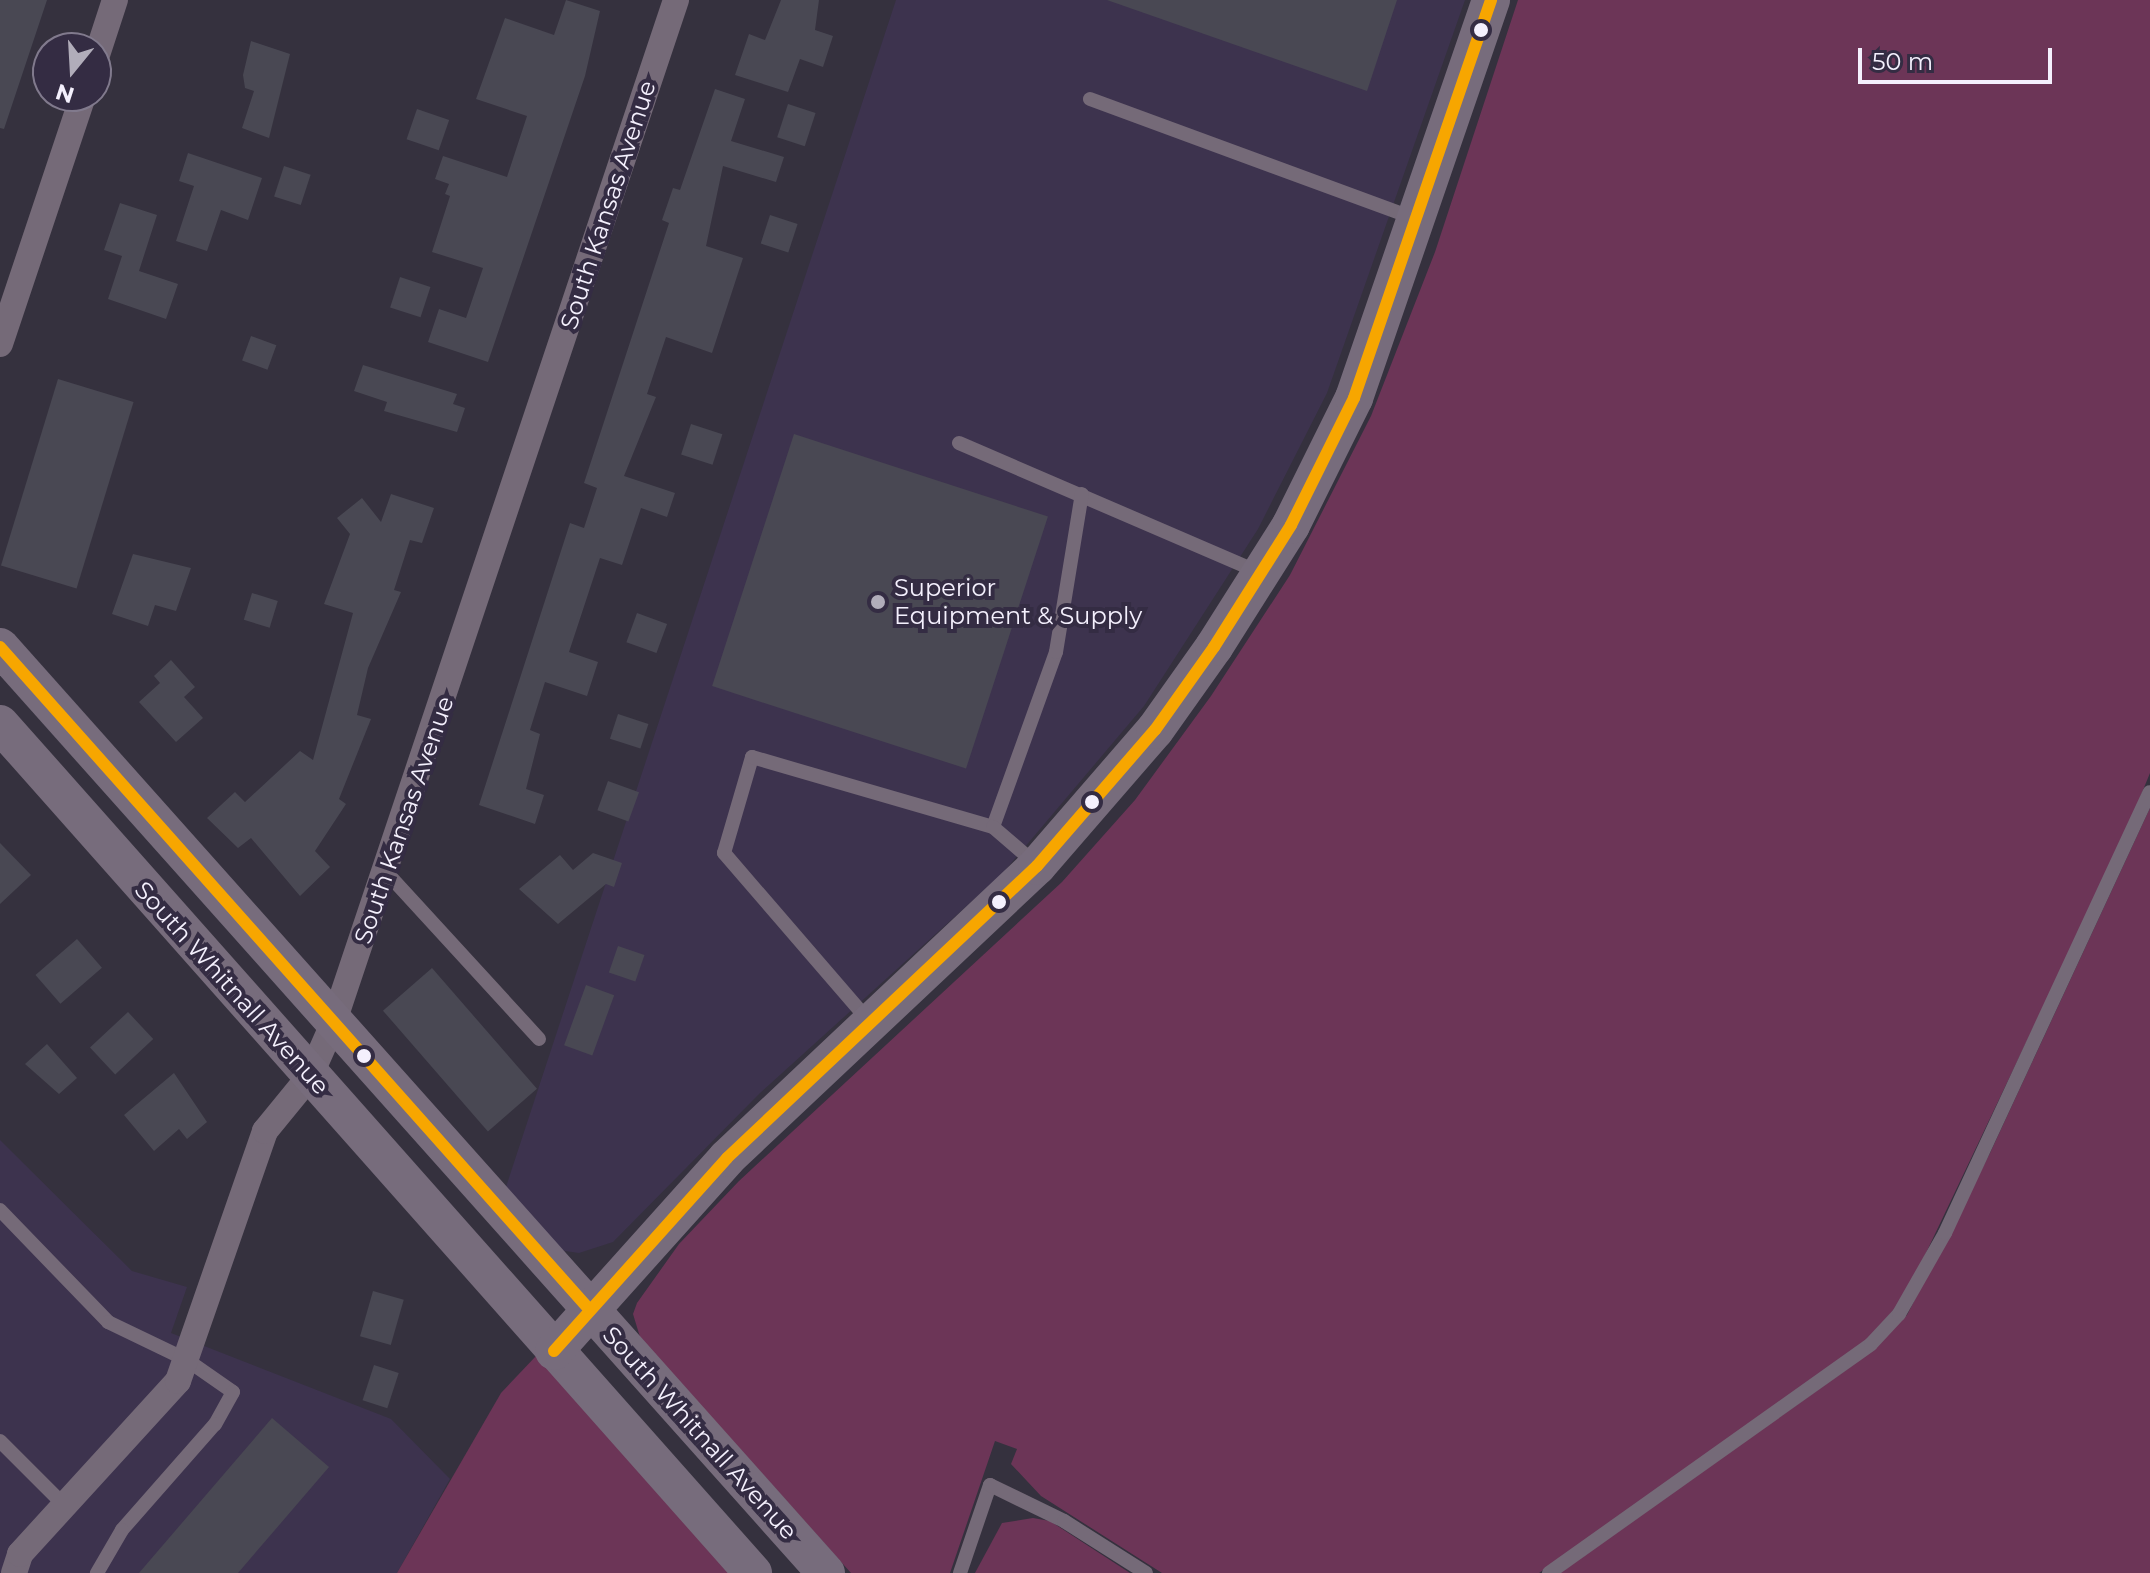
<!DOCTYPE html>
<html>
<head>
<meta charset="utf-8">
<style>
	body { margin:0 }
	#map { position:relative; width:2150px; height:1573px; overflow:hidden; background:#35313e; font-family:Montserrat,sans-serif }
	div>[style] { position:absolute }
	.built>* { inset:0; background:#3d334e }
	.green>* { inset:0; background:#6c3557 }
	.building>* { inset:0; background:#494853; transform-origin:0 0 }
	.lane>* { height:14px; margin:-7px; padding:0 7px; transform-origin:7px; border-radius:7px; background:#756a78 }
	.street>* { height:26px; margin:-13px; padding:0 13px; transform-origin:13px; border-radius:13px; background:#756a78 }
	.secondary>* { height:38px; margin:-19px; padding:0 19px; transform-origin:19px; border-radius:19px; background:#776c7c }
	.bus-1>* { height:12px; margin:-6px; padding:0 6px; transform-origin:6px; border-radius:6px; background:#f7a600 }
	.dots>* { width:22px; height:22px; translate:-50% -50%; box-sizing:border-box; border:4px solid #342c43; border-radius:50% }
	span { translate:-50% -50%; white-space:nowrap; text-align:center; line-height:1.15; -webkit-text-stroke:8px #342c43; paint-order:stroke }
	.street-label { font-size:24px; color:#f4f0fd }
	.poi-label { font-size:24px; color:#f4f0fd }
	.left { translate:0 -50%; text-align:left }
	.north { position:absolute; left:32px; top:32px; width:80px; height:80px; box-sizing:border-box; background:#342c43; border:2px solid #817a8d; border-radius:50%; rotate:198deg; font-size:22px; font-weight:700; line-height:32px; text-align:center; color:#f4f0fd }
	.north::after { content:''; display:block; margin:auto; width:28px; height:36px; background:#b1adba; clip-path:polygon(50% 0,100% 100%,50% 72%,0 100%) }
	.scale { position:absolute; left:1858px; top:48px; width:194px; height:36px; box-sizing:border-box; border:4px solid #f4f0fd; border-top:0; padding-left:10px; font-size:24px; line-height:28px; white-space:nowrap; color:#f4f0fd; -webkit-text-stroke:6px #342c43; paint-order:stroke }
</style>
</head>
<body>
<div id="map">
	<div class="built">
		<i style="clip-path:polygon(896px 0,1465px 0,1327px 393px,1258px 529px,1144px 706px,1002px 874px,760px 1093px,613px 1242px,579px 1253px,565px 1251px,555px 1247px,505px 1190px)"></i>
		<i style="clip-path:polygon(0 1140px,132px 1271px,187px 1287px,171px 1333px,391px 1419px,450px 1479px,397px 1573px,0 1573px)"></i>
	</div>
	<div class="green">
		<i style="clip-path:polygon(1518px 0,2150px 0,2150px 773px,2123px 839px,1905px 1297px,1865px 1342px,1539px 1573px,1162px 1573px,1041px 1496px,1011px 1464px,1017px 1449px,995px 1441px,950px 1573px,851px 1573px,640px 1337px,633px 1314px,637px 1303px,679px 1244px,739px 1181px,1062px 882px,1135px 800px,1211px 696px,1290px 575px,1371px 416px,1435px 252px)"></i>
		<i style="clip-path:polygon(2150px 808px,2150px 1573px,1560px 1573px,1853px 1365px,1907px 1315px,1990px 1153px)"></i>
		<i style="clip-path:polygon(537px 1355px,731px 1573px,397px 1573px,501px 1393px)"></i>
		<i style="clip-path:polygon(1033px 1518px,1050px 1521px,1130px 1573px,975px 1573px,1002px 1523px)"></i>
	</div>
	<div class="building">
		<i style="clip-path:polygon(0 0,47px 0,4px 129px,0 128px)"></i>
		<i style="clip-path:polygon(566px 0,600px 11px,585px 76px,488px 362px,428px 342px,439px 309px,466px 318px,483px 268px,432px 252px,450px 196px,445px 194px,449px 184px,435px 179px,443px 156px,507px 177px,527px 116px,476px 99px,505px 18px,554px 35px)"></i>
		<i style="clip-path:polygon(781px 0,819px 0,815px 30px,833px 36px,823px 67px,800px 59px,788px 92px,735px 75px,749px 34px,765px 40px)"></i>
		<i style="clip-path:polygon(1107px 0,1397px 0,1367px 91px)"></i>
		<i style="clip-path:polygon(251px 41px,290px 54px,269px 138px,242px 128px,254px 91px,245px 88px,243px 75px)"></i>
		<i style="clip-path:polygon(715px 89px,745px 99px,731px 141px,784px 157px,776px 182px,723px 166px,706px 246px,743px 258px,712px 353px,666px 337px,647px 394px,656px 397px,624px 476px,675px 493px,667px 517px,641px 508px,622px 565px,600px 558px,569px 652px,598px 662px,587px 696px,545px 682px,530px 730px,540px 734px,526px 789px,544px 795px,535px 824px,479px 805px,570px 523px,584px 528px,597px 488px,584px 483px,669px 223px,662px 220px,673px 188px,680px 190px)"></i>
		<i style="left:788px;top:104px;width:29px;height:35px;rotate:18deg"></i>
		<i style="left:417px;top:109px;width:34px;height:32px;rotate:19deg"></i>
		<i style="clip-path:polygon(188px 153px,262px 178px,248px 220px,221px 210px,207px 251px,176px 241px,194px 186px,179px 181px)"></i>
		<i style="left:284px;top:166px;width:28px;height:32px;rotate:18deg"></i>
		<i style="clip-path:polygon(120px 203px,157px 215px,139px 271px,178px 284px,166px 319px,108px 299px,122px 256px,104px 250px)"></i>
		<i style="left:770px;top:215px;width:29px;height:30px;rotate:18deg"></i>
		<i style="left:400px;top:277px;width:32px;height:32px;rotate:18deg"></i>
		<i style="left:251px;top:336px;width:27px;height:26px;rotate:20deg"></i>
		<i style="clip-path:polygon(363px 365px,457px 394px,453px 404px,465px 408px,457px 432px,384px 411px,387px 402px,354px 391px)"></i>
		<i style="left:58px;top:379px;width:79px;height:195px;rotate:17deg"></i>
		<i style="left:691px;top:424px;width:33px;height:32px;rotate:18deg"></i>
		<i style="left:794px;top:434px;width:267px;height:265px;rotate:18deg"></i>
		<i style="clip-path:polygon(391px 494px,434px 508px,422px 543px,410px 540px,394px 590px,401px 592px,368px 668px,357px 715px,371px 719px,339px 799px,346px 804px,315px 851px,330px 867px,300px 896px,251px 838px,238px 848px,207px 818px,235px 792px,245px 802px,300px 751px,313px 760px,353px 613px,324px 604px,350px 534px,337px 518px,362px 498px,381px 522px)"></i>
		<i style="clip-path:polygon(133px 554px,191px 568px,176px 611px,155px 605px,148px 626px,112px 614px)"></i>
		<i style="left:252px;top:593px;width:27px;height:28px;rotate:17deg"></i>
		<i style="left:637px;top:613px;width:32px;height:31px;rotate:20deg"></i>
		<i style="clip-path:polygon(171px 660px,195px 687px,184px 697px,203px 718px,176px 742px,139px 702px,160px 683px,154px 676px)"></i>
		<i style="left:618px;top:714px;width:32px;height:26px;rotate:18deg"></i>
		<i style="left:608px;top:781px;width:33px;height:31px;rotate:20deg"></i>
		<i style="clip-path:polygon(0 843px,31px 875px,0 904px)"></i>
		<i style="clip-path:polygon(593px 853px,622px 863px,614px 887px,606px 884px,558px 924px,519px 889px,560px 855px,573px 870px)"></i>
		<i style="left:77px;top:939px;width:38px;height:55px;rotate:49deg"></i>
		<i style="left:618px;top:946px;width:28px;height:28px;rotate:19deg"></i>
		<i style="left:432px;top:968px;width:160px;height:65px;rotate:49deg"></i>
		<i style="left:586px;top:985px;width:30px;height:64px;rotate:20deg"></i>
		<i style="left:128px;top:1012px;width:37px;height:52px;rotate:47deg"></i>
		<i style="clip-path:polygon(47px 1044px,77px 1078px,59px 1094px,25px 1064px)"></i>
		<i style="clip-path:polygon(174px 1073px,207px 1122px,187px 1139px,179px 1129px,154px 1151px,124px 1115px)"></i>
		<i style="left:373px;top:1291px;width:32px;height:47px;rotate:16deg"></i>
		<i style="left:374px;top:1365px;width:26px;height:37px;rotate:18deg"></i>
		<i style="clip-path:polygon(272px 1418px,329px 1467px,238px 1573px,139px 1573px)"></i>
	</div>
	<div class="lane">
		<i style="left:1090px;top:99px;width:344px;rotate:20.2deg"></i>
		<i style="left:959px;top:443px;width:329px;rotate:23.3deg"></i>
		<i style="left:993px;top:827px;width:186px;rotate:-70.2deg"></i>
		<i style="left:1056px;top:652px;width:160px;rotate:-80.7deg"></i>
		<i style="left:387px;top:873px;width:225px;rotate:47.5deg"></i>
		<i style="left:869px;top:1021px;width:222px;rotate:-130.8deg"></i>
		<i style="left:724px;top:853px;width:100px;rotate:-73.7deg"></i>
		<i style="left:752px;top:757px;width:251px;rotate:16.2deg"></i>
		<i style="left:993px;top:827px;width:58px;rotate:40.8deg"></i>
		<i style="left:0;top:1210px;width:156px;rotate:46deg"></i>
		<i style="left:108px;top:1322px;width:88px;rotate:25.7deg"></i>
		<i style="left:187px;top:1360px;width:56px;rotate:34.8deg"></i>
		<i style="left:233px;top:1392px;width:37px;rotate:119deg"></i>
		<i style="left:215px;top:1424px;width:141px;rotate:131.3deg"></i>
		<i style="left:122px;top:1530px;width:50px;rotate:120.2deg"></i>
		<i style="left:0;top:1441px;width:93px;rotate:45deg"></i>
		<i style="left:960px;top:1573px;width:93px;rotate:-71.2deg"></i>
		<i style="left:990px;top:1485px;width:82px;rotate:25.9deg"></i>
		<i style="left:1064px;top:1521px;width:97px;rotate:32.4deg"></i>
		<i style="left:1549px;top:1573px;width:395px;rotate:-35.4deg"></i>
		<i style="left:1871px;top:1344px;width:41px;rotate:-47deg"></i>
		<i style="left:1899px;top:1314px;width:93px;rotate:-60.4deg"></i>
		<i style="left:1945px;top:1233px;width:486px;rotate:-65.1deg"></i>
	</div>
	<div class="street">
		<i style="left:96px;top:58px;width:61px;rotate:-71.9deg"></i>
		<i style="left:0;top:344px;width:262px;rotate:-71.5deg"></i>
		<i style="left:14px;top:1573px;width:20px;rotate:-72deg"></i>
		<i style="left:20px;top:1554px;width:234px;rotate:-47.6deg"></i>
		<i style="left:178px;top:1381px;width:265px;rotate:-70.8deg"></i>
		<i style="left:265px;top:1131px;width:71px;rotate:-50.7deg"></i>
		<i style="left:310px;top:1076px;width:57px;rotate:-66.1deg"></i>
		<i style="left:333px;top:1024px;width:1080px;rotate:-71.48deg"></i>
	</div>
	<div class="secondary">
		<i style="left:0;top:647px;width:1241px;rotate:48.27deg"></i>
		<i style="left:0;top:724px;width:1135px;rotate:48.43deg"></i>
		<i style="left:554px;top:1351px;width:259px;rotate:-48.1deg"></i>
		<i style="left:727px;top:1158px;width:426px;rotate:-43.3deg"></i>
		<i style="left:1037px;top:866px;width:180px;rotate:-49.1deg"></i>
		<i style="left:1155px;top:730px;width:102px;rotate:-54.6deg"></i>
		<i style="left:1214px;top:647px;width:144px;rotate:-57.7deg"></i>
		<i style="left:1291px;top:525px;width:142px;rotate:-63.6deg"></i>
		<i style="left:1354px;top:398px;width:421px;rotate:-71deg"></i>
	</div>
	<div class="bus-1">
		<i style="left:0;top:647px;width:886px;rotate:48.34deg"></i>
		<i style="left:554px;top:1351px;width:259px;rotate:-48.1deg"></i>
		<i style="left:727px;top:1158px;width:426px;rotate:-43.3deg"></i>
		<i style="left:1037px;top:866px;width:180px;rotate:-49.1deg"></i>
		<i style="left:1155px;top:730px;width:102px;rotate:-54.6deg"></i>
		<i style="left:1214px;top:647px;width:144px;rotate:-57.7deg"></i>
		<i style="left:1291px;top:525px;width:142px;rotate:-63.6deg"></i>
		<i style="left:1354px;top:398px;width:421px;rotate:-71deg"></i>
	</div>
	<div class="dots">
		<i style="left:1481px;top:30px;background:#f4f0fd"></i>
		<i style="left:878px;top:602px;background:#b1adba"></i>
		<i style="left:1092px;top:802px;background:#f4f0fd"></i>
		<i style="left:999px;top:902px;background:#f4f0fd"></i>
		<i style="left:364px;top:1056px;background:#f4f0fd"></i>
	</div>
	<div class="street-label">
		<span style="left:608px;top:205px;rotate:-72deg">South Kansas Avenue</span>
		<span style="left:404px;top:820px;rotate:-71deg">South Kansas Avenue</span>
		<span style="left:232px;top:988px;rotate:48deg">South Whitnall Avenue</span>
		<span style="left:700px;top:1433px;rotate:48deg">South Whitnall Avenue</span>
	</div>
	<div class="poi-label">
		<span class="left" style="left:894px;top:602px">Superior<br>Equipment &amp; Supply</span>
	</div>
	<div class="north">N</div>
	<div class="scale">50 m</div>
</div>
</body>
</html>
